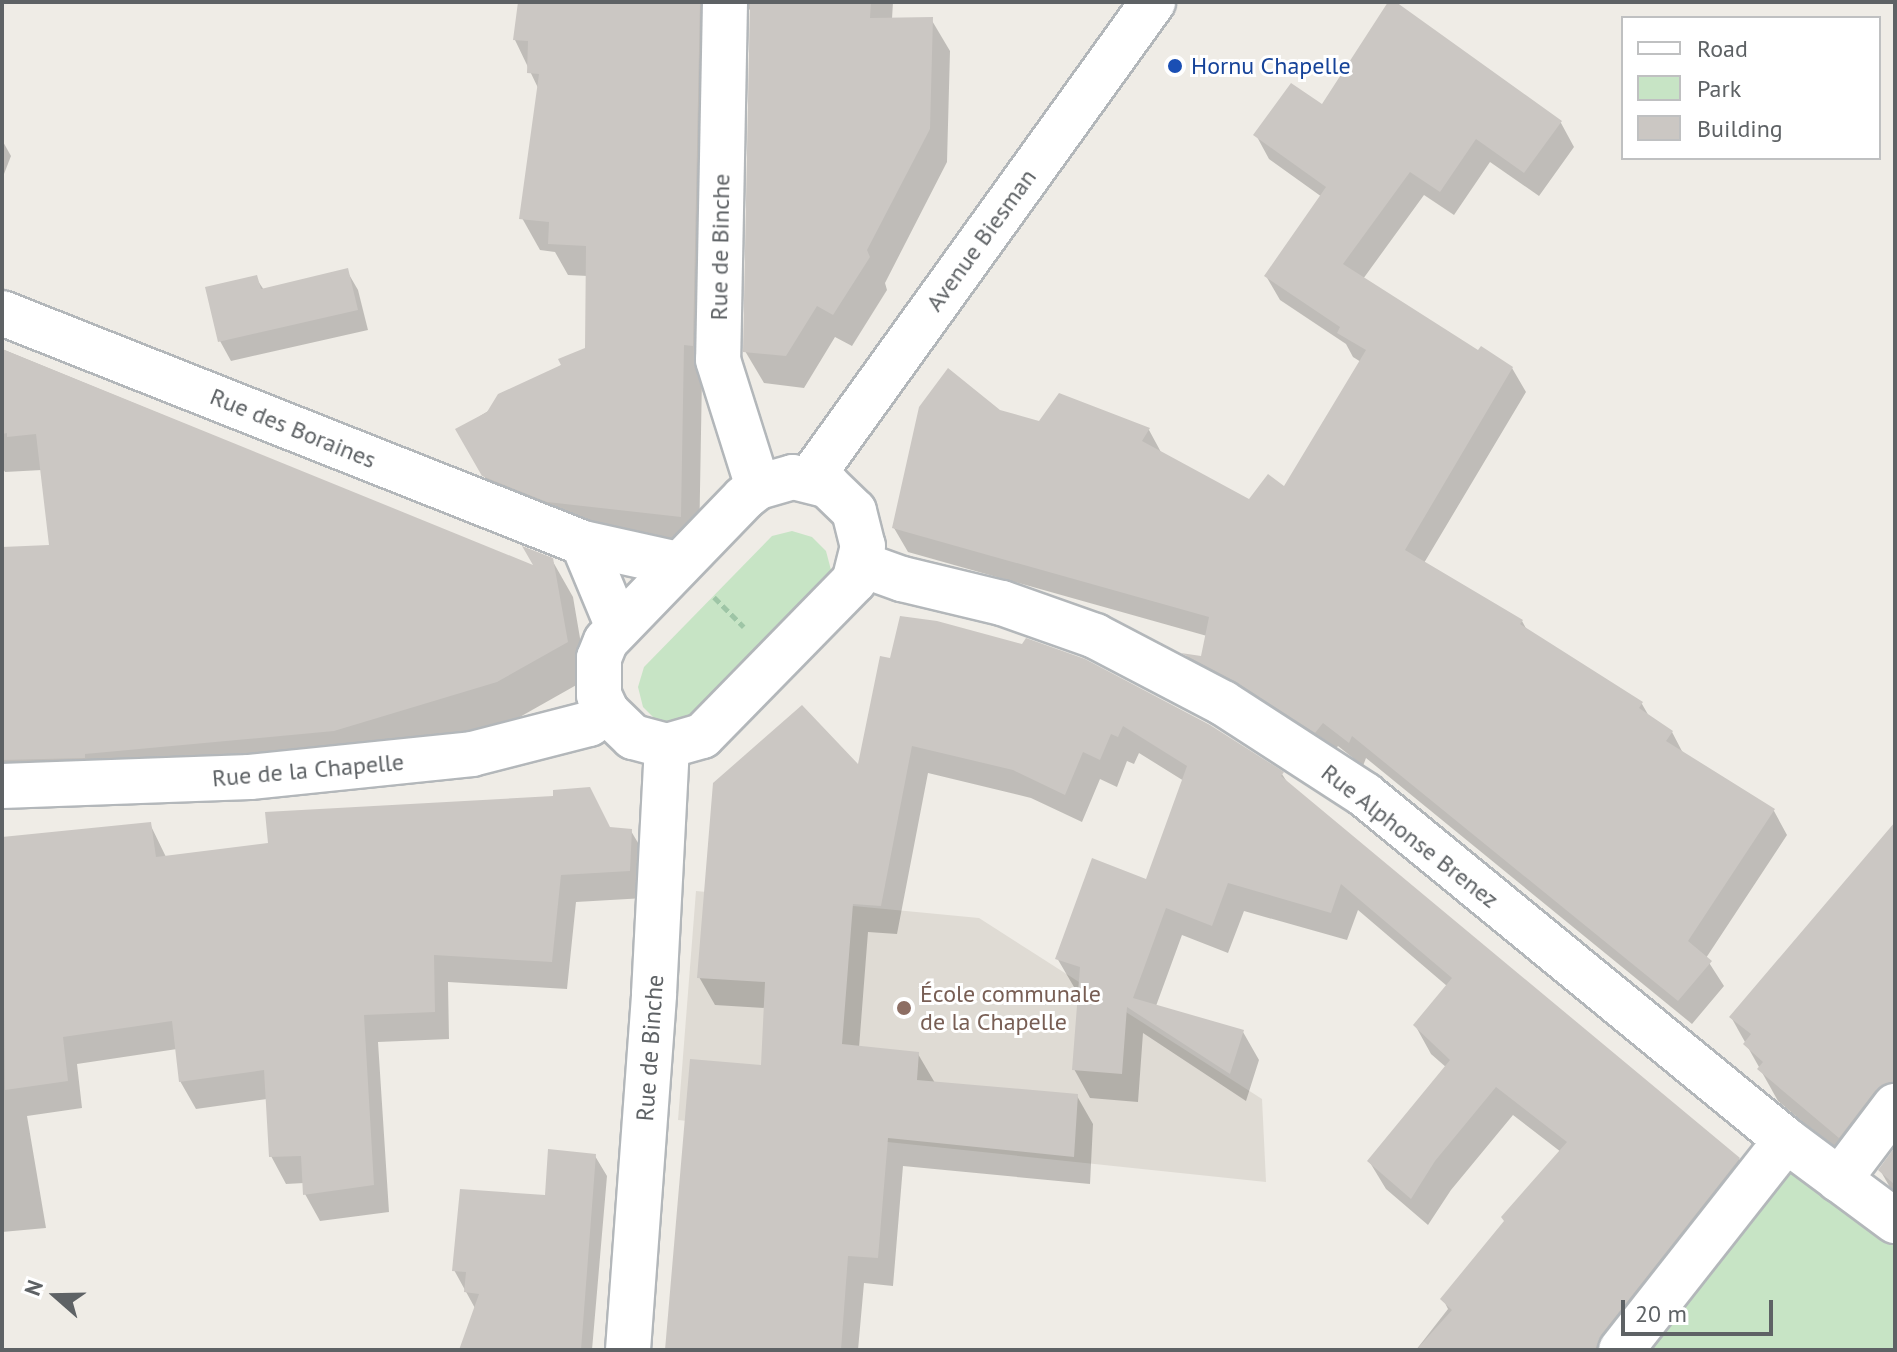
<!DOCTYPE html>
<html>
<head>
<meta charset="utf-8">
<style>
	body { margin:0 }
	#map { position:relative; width:1897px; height:1352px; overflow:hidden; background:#efece6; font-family:"PT Sans",sans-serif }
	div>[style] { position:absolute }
	.education>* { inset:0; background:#dfdbd4 }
	.green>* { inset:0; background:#c7e4c5 }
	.shadow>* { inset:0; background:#0003 }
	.building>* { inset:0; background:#cbc7c3 }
	.path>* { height:5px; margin-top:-2.5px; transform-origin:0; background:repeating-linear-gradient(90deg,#9ec5a6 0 8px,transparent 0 12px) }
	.roads { filter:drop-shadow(2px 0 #b3b7ba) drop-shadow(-2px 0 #b3b7ba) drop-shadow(0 2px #b3b7ba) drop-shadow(0 -2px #b3b7ba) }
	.street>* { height:44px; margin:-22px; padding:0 22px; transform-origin:22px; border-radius:22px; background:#fff }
	.secondary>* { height:44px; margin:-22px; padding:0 22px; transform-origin:22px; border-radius:22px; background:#fff }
	.dots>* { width:22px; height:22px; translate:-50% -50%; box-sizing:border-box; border:4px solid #fff; border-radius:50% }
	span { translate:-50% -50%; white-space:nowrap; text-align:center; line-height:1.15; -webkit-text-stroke:6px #fff; paint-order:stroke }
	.transit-label { font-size:24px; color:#164399 }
	.left { translate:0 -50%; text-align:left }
	.street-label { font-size:24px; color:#5e6265 }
	.education-label { font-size:24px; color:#785e54 }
	.frame { position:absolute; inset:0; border:4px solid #5e6265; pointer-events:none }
	.legend { position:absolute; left:1621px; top:16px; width:260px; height:144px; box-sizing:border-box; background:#fff; border:2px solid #bfc0c1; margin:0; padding:10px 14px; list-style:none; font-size:24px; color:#5e6265 }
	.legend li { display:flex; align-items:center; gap:16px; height:40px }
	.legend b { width:40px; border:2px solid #bfc0c1 }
	.north { position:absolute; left:16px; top:1256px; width:80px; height:80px; -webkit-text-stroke:6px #fff; paint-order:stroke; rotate:290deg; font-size:22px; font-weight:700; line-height:32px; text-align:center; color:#5e6265 }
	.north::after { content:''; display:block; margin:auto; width:28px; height:36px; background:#5e6265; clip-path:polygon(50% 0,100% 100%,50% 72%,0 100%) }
	.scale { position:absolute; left:1621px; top:1300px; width:152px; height:36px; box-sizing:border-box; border:4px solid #5e6265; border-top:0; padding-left:10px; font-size:24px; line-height:28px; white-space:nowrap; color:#5e6265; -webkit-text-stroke:6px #fff; paint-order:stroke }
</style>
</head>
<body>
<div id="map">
	<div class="education">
		<i style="clip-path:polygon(696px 891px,979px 918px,1262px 1099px,1266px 1182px,678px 1120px)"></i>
	</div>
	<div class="green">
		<i style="clip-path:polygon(792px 531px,812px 537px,826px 551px,831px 570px,827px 590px,697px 721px,678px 727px,657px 721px,643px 707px,638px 687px,644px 667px,772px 536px)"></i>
		<i style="clip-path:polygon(1786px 1140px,1895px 1221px,1895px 1350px,1621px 1350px)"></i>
	</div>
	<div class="shadow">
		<i style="clip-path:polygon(519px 2px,893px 2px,892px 19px,931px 19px,950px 51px,947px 162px,885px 283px,887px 290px,852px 346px,835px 337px,804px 388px,764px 383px,745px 351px,752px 10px,746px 9px,702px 376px,699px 548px,502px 508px,458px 430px,587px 349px,588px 276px,568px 275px,555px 252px,540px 250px,522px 218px,539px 90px,515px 40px)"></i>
		<i style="clip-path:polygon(1390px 2px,1561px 123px,1574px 147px,1539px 196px,1490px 162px,1454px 215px,1424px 195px,1363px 279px,1479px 353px,1512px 368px,1526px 392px,1424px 563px,1522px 621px,1528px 632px,1642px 704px,1650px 718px,1672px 732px,1684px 755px,1774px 811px,1787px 835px,1706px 958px,1724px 986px,1692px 1024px,1366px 758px,1363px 766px,1338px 746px,1330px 756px,1198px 677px,1185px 656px,1203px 658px,1207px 636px,908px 552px,894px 528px,999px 412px,1040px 423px,1149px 430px,1162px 454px,1250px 501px,1285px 489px,1361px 362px,1353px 357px,1346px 344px,1280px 300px,1266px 276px,1322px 197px,1269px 159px,1256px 135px,1322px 107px)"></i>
		<i style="clip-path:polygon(2px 140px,11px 156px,2px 179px)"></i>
		<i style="clip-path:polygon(347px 271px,358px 290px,368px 330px,231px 361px,220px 341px,256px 278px,264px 290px)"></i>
		<i style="clip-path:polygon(2px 349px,538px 569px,552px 560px,573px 597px,587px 679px,518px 718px,356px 767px,2px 799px,2px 574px,53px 567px,42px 470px,5px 472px,2px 467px)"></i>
		<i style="clip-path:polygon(902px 619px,1282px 774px,1289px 785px,1739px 1159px,1755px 1187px,1627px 1350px,1416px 1350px,1448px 1309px,1443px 1299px,1561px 1152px,1513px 1115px,1451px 1190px,1428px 1225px,1386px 1189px,1369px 1161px,1447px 1068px,1431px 1054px,1415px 1025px,1447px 986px,1358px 910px,1347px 940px,1244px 911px,1228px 953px,1182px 935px,1156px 1006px,1243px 1032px,1259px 1060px,1246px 1101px,1143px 1033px,1138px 1102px,1090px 1098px,1074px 1069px,1080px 989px,1074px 987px,1057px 958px,1148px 882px,1184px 781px,1139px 753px,1134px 764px,1127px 761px,1117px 787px,1100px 779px,1082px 822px,1031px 798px,928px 773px,897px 934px,868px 932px,859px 1048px,918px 1054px,935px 1083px,1077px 1096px,1093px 1124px,1090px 1184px,903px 1166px,893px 1286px,864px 1283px,858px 1350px,667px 1350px,763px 1068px,766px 1008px,715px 1005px,699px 977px,859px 769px)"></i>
		<i style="clip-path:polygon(150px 824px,166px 857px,631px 831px,647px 858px,645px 898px,576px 902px,567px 989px,448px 982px,449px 1039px,378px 1042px,389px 1212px,320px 1221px,305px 1194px,304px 1183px,286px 1184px,271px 1156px,267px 1099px,196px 1109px,180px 1081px,177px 1049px,77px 1064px,82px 1108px,27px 1116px,46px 1228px,2px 1232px,2px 839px)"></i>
		<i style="clip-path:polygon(1895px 834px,1895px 1124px,1858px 1169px,1778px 1101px,1731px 1017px)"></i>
		<i style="clip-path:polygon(1895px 1149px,1895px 1196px,1880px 1170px)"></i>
		<i style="clip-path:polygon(595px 1156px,607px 1176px,592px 1350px,462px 1350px,476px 1310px,454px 1270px)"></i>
	</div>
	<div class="building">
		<i style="clip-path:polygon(518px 2px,700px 2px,693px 346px,684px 345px,681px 517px,547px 502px,482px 476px,455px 429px,487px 412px,498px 394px,561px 365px,558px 359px,585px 348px,586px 246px,548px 244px,549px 222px,519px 219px,539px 74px,527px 73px,528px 41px,513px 40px)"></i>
		<i style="clip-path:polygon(750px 2px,871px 2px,870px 18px,933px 17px,930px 129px,867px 250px,870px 257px,833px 315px,817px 306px,786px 356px,743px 352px)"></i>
		<i style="clip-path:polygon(1388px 2px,1396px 2px,1562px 121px,1524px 173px,1476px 139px,1440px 192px,1410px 172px,1343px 264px,1478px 350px,1481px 346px,1513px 367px,1405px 550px,1523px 620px,1520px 624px,1643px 702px,1639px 708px,1673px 731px,1666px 741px,1775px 809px,1688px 941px,1712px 961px,1678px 1001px,1352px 736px,1349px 743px,1323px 723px,1315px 733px,1236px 682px,1181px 653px,1201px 656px,1209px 617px,892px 528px,919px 407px,948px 368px,1000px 410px,1039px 421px,1059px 393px,1150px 428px,1142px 441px,1249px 499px,1268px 474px,1284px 486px,1366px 350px,1337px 333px,1340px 327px,1264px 276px,1326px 187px,1253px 135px,1291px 83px,1322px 104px)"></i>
		<i style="clip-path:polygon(348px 268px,358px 310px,218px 342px,205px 287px,257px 275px,261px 289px)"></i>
		<i style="clip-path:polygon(2px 349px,533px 565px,522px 546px,553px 558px,568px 642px,497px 682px,334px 731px,85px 754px,85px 758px,2px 760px,2px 547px,49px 545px,36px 434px,7px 437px,7px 433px,2px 434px)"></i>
		<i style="clip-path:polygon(900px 616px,937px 621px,1022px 644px,1026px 638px,1085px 659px,1210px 725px,1284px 772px,1281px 776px,1740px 1158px,1601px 1335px,1595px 1350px,1416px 1350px,1452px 1310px,1440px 1299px,1504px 1221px,1501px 1217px,1567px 1142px,1496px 1087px,1435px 1161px,1411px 1199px,1367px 1161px,1450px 1060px,1413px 1025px,1452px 978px,1341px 884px,1331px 913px,1228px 883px,1212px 926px,1166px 908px,1133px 998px,1244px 1030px,1230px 1074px,1127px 1007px,1122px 1074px,1072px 1070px,1080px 967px,1055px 959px,1092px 858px,1146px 879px,1187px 766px,1123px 726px,1118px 737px,1111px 734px,1100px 760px,1083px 752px,1065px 795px,1013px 770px,912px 746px,881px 906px,853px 904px,842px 1044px,919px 1052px,917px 1080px,1078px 1094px,1074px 1157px,888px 1138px,878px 1258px,848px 1256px,841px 1350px,665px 1350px,690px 1059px,761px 1065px,765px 982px,697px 978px,713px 783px,802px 705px,858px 764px,880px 656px,890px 658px)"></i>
		<i style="clip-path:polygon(590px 787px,610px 827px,632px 829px,630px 871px,561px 875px,552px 962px,434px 955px,435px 1012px,364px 1015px,374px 1185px,303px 1195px,301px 1156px,269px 1157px,264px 1070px,179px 1082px,172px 1021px,63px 1037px,68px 1081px,5px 1090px,2px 837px,151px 822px,156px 857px,268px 843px,265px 812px,553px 796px,553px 790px)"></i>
		<i style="clip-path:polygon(1895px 822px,1895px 1082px,1875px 1091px,1839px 1138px,1757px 1069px,1763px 1062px,1743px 1044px,1751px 1034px,1729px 1017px)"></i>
		<i style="clip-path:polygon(1895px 1147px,1895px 1185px,1878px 1170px)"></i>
		<i style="clip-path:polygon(548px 1149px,596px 1154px,581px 1350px,459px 1350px,479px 1294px,464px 1292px,466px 1272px,452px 1271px,460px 1189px,545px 1195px)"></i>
	</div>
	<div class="path">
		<i style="left:714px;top:597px;width:42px;rotate:45deg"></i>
	</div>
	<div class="roads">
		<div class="street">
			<i style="left:725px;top:2px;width:358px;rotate:91.1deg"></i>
			<i style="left:718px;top:360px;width:133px;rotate:72.5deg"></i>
			<i style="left:2px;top:313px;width:625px;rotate:21.6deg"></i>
			<i style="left:583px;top:543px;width:97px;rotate:12.5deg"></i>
			<i style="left:583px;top:543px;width:91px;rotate:67.4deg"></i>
			<i style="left:860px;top:564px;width:45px;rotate:19.7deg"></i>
			<i style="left:902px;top:579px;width:103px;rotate:13.5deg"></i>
			<i style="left:1002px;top:603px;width:99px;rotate:19.5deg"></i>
			<i style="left:1095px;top:636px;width:144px;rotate:27.6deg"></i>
			<i style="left:1223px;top:703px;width:169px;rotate:32.9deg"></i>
			<i style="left:1365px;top:795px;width:544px;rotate:39.33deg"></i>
			<i style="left:1786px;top:1140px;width:136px;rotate:36.6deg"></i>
			<i style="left:1839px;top:1180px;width:93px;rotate:-52.9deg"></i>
			<i style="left:1621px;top:1350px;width:267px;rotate:-51.8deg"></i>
		</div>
		<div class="secondary">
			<i style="left:793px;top:477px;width:36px;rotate:14deg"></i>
			<i style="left:828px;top:486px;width:36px;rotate:44deg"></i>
			<i style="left:854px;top:511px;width:36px;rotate:76deg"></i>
			<i style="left:863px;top:546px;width:36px;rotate:104deg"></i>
			<i style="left:854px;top:581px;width:217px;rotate:134.4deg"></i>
			<i style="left:702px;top:736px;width:36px;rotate:164deg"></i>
			<i style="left:667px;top:746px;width:35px;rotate:-165deg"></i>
			<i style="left:633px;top:737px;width:36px;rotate:-136deg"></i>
			<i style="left:607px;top:712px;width:19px;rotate:-115deg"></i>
			<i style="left:599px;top:695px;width:37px;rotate:-90deg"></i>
			<i style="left:599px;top:658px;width:18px;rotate:-68deg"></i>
			<i style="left:606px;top:641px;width:199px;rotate:-46deg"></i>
			<i style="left:744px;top:498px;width:18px;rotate:-38deg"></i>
			<i style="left:758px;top:487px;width:36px;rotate:-16deg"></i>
			<i style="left:810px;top:479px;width:588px;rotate:-54.28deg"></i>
			<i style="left:2px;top:786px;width:248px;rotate:-2.1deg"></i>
			<i style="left:250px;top:777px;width:223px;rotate:-5.9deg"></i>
			<i style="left:472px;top:754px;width:121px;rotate:-14.4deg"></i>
			<i style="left:589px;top:724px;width:22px;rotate:-34deg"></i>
			<i style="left:628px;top:1350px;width:357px;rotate:-85.8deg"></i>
			<i style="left:654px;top:994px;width:248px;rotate:-87deg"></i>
		</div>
	</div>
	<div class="dots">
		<i style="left:1175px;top:66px;background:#1a4fb4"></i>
		<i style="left:904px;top:1008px;background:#8d6e63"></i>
	</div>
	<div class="transit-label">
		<span class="left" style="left:1191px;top:66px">Hornu Chapelle</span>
	</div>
	<div class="street-label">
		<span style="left:981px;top:240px;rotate:-54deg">Avenue Biesman</span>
		<span style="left:720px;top:247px;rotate:-89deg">Rue de Binche</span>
		<span style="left:293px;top:428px;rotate:22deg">Rue des Boraines</span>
		<span style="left:308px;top:770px;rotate:-5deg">Rue de la Chapelle</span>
		<span style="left:1410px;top:836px;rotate:38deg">Rue Alphonse Brenez</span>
		<span style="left:650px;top:1048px;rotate:-86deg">Rue de Binche</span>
	</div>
	<div class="education-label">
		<span class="left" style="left:920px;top:1008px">École communale<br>de la Chapelle</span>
	</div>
	<div class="frame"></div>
	<ul class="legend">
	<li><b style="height:10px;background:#fff"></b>Road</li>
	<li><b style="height:22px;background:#c7e4c5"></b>Park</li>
	<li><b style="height:22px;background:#cbc7c3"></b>Building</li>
	</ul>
	<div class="north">N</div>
	<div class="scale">20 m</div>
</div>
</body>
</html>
